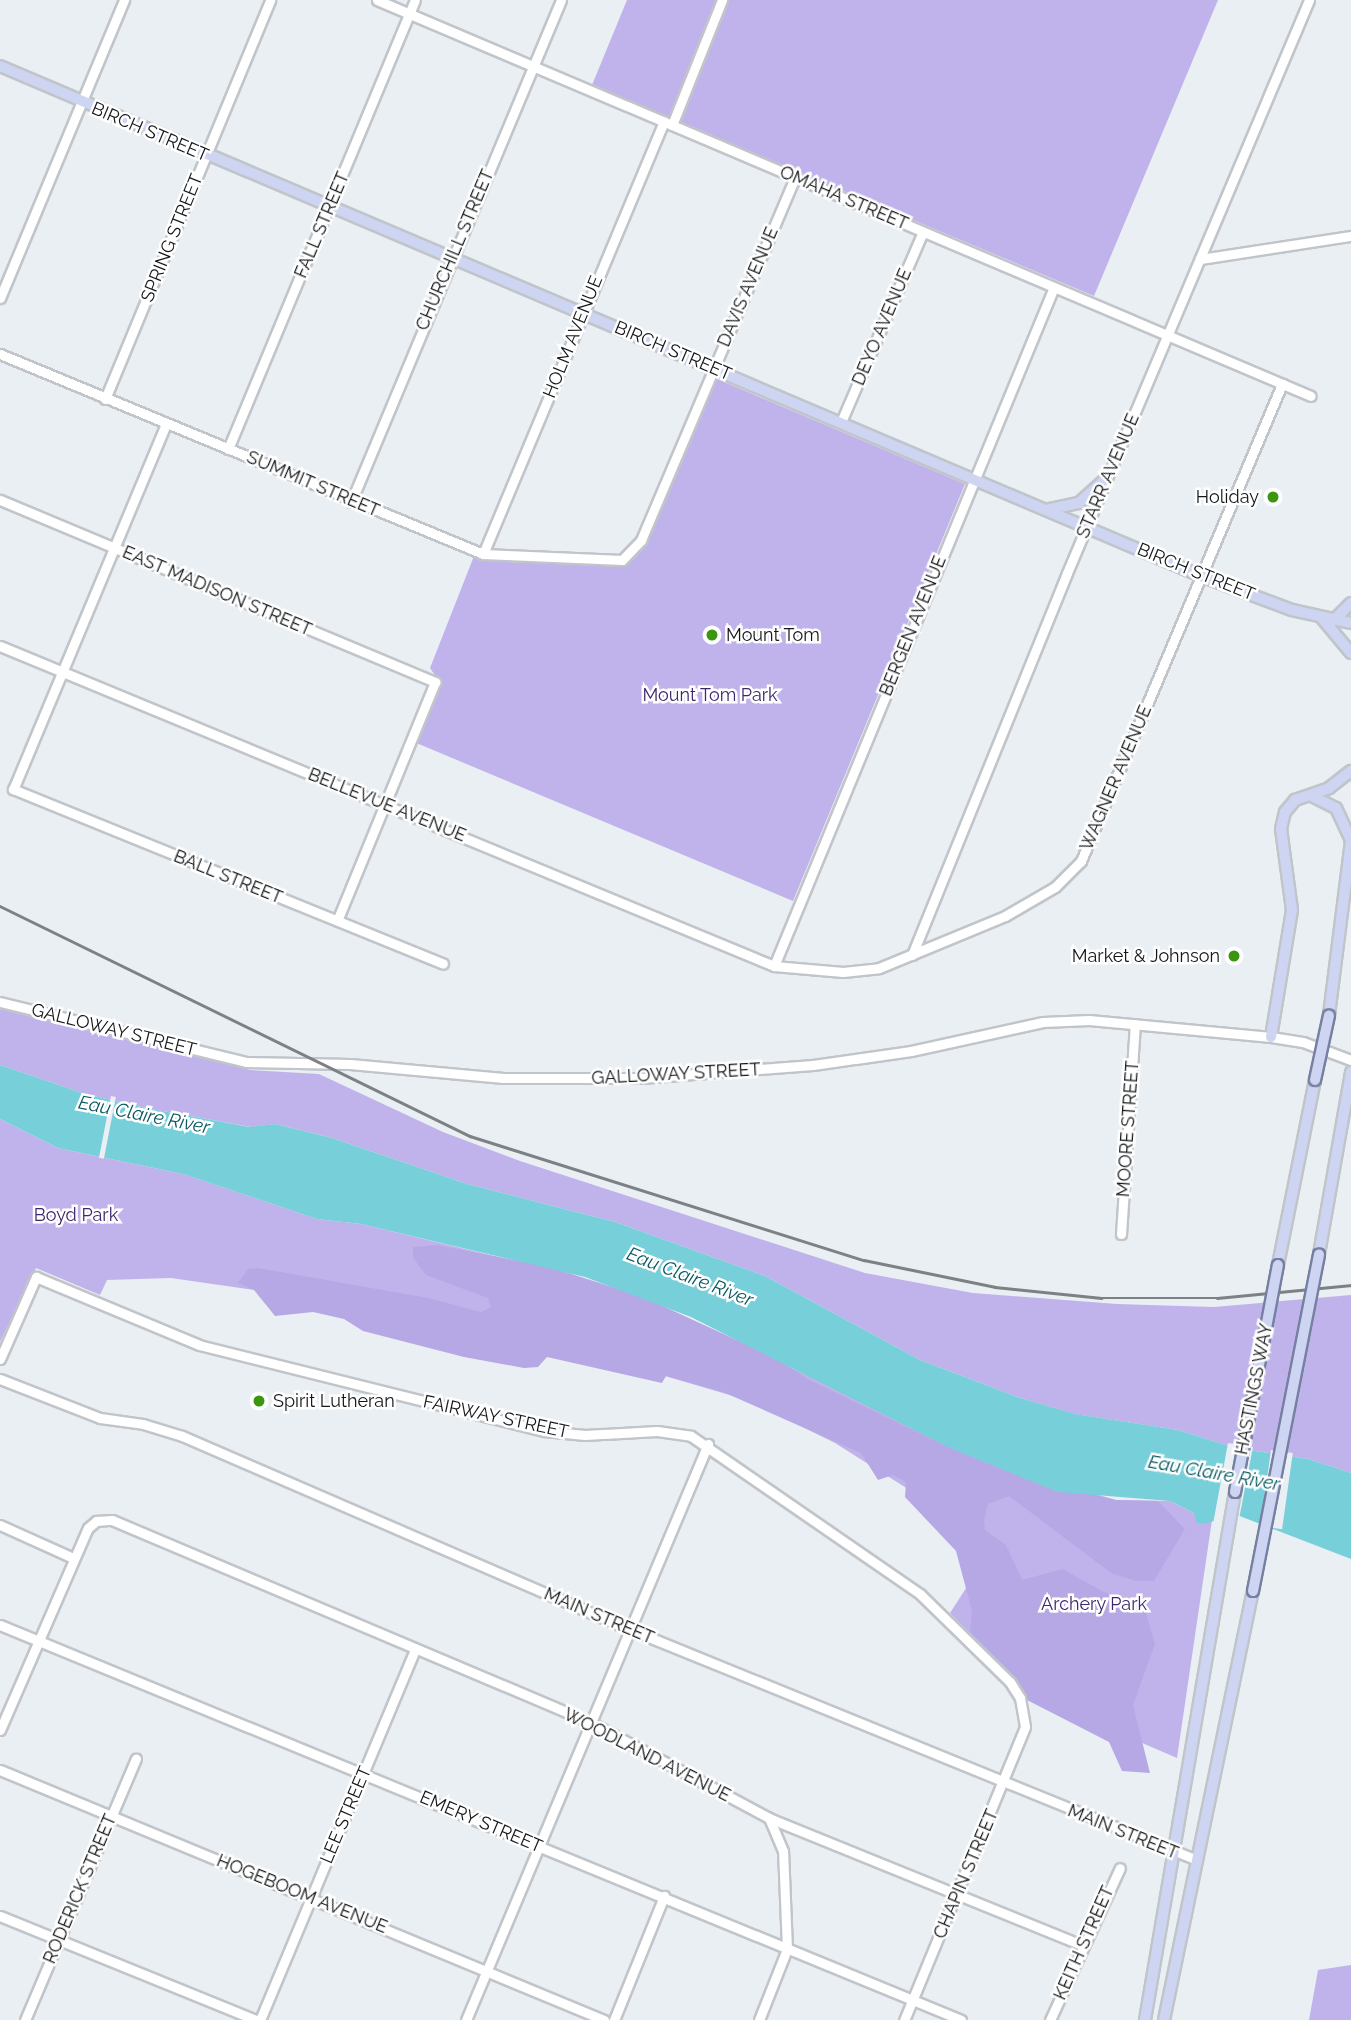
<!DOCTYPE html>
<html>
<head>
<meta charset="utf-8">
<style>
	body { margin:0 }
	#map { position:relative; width:1351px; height:2020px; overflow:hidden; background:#eaeff4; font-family:Raleway,sans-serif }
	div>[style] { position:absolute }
	.green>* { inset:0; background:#c0b3eb }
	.forest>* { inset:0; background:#b6a8e4 }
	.water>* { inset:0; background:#77cfda }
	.pier>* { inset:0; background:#eaeff4; transform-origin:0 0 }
	.roads { filter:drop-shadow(2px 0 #c1c5ca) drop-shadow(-2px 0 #c1c5ca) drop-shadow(0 2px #c1c5ca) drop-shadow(0 -2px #c1c5ca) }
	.minor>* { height:9px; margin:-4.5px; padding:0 4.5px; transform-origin:4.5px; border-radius:4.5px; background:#fff }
	.major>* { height:10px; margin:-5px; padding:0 5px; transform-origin:5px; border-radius:5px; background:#cdd5f2 }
	.rail>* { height:2.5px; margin:-1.25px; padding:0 1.25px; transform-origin:1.25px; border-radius:1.25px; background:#7d8184 }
	.bridges { filter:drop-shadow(2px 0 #7680a0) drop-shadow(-2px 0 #7680a0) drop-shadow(0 2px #7680a0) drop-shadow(0 -2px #7680a0) }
	.major-bridge>* { height:10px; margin:-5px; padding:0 5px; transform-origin:5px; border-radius:5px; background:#cdd5f2 }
	.dots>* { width:19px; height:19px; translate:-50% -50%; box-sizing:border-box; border:4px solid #fff; border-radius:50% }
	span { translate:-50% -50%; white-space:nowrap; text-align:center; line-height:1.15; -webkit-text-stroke:5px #fff; paint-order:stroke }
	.street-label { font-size:18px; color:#141617 }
	.poi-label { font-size:18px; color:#141617 }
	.right { translate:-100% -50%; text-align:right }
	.left { translate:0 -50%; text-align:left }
	.park-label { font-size:18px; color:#3e276c }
	.water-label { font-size:19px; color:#07585f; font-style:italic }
</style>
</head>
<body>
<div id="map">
	<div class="green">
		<i style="clip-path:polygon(627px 0,1218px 0,1094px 296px,592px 85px)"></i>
		<i style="clip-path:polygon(717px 379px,965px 484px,793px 901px,414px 742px,438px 680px,430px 668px,474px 556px,517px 563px,624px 563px,633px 558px,644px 546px)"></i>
		<i style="clip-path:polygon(0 1009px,251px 1070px,319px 1074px,443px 1132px,520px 1161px,865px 1273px,973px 1293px,1117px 1304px,1214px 1307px,1351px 1295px,1351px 1473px,1308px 1459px,1235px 1448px,1178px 1430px,1074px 1414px,1020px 1398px,920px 1360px,765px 1276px,615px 1222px,467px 1184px,332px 1138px,275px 1124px,251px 1127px,146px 1108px,85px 1094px,0 1065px)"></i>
		<i style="clip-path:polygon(0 1119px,58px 1148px,183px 1174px,317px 1219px,361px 1224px,503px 1258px,643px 1297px,993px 1464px,1116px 1500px,1170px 1501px,1194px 1513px,1203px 1524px,1212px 1520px,1177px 1758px,1026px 1693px,950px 1613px,986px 1557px,981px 1535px,835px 1443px,750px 1401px,665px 1376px,254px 1290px,171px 1278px,107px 1280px,100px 1295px,36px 1268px,0 1342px)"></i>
		<i style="clip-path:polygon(1351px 1965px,1351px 2020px,1309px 2020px,1318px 1970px)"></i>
	</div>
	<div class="forest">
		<i style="clip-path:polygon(437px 1245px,550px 1267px,643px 1297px,776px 1358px,808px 1379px,950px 1448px,1027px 1479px,1116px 1500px,1158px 1501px,1185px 1529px,1154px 1581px,1136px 1581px,1111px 1573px,1009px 1496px,988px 1504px,984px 1520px,985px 1530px,1006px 1545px,1022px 1580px,1062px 1569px,1104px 1592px,1144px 1606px,1155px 1644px,1133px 1705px,1150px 1773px,1122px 1771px,1109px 1742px,1027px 1700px,1017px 1679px,970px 1632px,972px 1611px,956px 1551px,905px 1497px,906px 1482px,893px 1475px,878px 1480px,861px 1453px,723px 1392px,666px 1376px,662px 1383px,547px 1357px,538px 1367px,524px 1368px,464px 1357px,363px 1331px,344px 1319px,313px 1312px,275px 1316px,254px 1290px,238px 1283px,248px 1269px,258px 1268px,428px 1298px,481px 1312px,491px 1307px,488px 1298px,426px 1275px,413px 1258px,413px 1247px)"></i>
	</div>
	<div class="water">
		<i style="clip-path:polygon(0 1065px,85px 1094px,146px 1108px,250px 1127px,275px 1124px,332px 1138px,467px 1184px,615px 1222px,765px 1276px,920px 1360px,1020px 1398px,1075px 1414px,1178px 1430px,1235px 1448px,1308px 1459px,1351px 1473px,1351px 1559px,1237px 1515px,1203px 1524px,1197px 1523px,1194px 1513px,1170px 1501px,1058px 1492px,950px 1448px,691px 1317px,585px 1277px,361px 1224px,317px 1219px,183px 1174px,58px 1148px,0 1119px)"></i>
	</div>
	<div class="pier">
		<i style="left:111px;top:1096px;width:5px;height:63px;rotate:11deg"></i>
		<i style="clip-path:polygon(1228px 1443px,1253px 1447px,1239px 1519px,1213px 1524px)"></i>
		<i style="left:1271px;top:1450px;width:22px;height:77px;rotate:8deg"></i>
	</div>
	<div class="roads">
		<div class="minor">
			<i style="left:377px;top:0;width:1014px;rotate:22.98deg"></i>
			<i style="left:672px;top:125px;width:135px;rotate:-68.2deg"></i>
			<i style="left:1200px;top:259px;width:153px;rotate:-8.7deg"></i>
			<i style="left:0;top:298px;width:323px;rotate:-67.4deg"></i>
			<i style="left:0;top:354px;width:523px;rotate:22.49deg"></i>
			<i style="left:483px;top:554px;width:139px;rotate:2.5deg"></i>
			<i style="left:622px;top:560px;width:28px;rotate:-46deg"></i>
			<i style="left:641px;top:540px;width:394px;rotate:-67deg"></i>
			<i style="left:105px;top:399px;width:432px;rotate:-67.5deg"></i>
			<i style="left:841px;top:422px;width:207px;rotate:-66.7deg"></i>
			<i style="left:166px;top:424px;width:396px;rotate:112.7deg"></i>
			<i style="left:13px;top:789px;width:464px;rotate:22.1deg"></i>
			<i style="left:228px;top:449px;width:486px;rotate:-67.4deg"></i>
			<i style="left:0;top:500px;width:472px;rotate:22.7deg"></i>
			<i style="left:435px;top:682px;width:258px;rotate:112.3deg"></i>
			<i style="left:351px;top:502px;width:544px;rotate:-67.3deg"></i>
			<i style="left:483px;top:554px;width:469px;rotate:-67.3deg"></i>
			<i style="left:0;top:646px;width:838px;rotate:22.46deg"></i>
			<i style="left:774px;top:966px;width:69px;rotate:5deg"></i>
			<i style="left:843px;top:972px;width:36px;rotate:-6deg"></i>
			<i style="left:879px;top:968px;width:136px;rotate:-22.4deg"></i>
			<i style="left:1005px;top:916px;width:58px;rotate:-30.1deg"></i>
			<i style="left:1055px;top:887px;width:37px;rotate:-45deg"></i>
			<i style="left:1081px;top:861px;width:518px;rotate:-67.15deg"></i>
			<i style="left:912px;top:955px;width:412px;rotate:-67.9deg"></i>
			<i style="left:1067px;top:573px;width:622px;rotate:-67.1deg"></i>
			<i style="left:774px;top:966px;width:734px;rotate:-67.59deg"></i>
			<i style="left:0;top:1002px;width:253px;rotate:13.7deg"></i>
			<i style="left:246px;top:1062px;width:104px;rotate:1.1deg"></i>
			<i style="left:350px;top:1064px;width:154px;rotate:5.2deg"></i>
			<i style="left:503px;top:1078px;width:138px"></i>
			<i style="left:641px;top:1078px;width:172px;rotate:-4.3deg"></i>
			<i style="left:813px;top:1065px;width:99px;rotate:-8.1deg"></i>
			<i style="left:911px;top:1051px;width:135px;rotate:-12.4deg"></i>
			<i style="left:1043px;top:1022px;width:46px;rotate:-2.5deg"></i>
			<i style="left:1089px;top:1020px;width:183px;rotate:5.3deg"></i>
			<i style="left:1271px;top:1037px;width:32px;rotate:9deg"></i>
			<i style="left:1303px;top:1042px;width:51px;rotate:20.6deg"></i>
			<i style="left:1121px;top:1234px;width:210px;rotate:-86.2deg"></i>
			<i style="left:0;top:1359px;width:90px;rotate:-66.3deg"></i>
			<i style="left:36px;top:1277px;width:177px;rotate:22.6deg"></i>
			<i style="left:199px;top:1345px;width:356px;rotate:14deg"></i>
			<i style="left:544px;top:1431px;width:41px;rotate:5.6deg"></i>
			<i style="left:585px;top:1435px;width:72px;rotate:-3.2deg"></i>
			<i style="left:657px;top:1431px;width:34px;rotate:8deg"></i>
			<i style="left:691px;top:1436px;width:278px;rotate:34.6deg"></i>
			<i style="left:920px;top:1594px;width:126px;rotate:44.4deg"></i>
			<i style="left:1010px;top:1682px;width:19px;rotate:58deg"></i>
			<i style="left:1020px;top:1698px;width:29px;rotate:80deg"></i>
			<i style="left:1025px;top:1727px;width:317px;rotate:112.4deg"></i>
			<i style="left:0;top:1379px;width:107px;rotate:21.3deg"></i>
			<i style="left:100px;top:1418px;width:43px;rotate:7.9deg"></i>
			<i style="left:143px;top:1424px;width:41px;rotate:17.1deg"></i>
			<i style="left:182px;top:1436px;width:487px;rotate:23.4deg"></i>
			<i style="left:629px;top:1629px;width:613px;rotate:22.13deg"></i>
			<i style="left:0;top:1525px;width:80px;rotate:24.3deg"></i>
			<i style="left:0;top:1625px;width:1039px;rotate:22.34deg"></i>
			<i style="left:0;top:1730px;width:220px;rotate:-66.5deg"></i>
			<i style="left:88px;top:1528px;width:11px;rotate:-41deg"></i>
			<i style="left:96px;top:1521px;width:16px;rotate:-4deg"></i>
			<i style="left:112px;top:1520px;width:519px;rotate:22.91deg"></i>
			<i style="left:590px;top:1722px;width:203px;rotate:28.2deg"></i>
			<i style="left:769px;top:1818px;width:338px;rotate:22.1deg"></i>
			<i style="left:0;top:1770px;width:654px;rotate:22.49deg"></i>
			<i style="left:0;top:1916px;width:276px;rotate:22.1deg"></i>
			<i style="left:25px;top:2020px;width:284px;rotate:-67deg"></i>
			<i style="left:260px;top:2020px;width:402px;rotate:-67.3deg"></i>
			<i style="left:466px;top:2020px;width:625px;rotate:-67.21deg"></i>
			<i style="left:614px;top:2020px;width:134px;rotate:-68deg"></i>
			<i style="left:759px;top:2020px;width:76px;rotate:-68.5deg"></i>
			<i style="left:787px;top:1949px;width:98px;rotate:-92.3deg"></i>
			<i style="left:783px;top:1851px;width:36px;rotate:-113deg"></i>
			<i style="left:1050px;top:2020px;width:167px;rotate:-65.3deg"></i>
		</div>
		<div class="major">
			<i style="left:0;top:66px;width:1305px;rotate:23.01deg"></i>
			<i style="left:1201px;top:576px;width:97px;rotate:20.5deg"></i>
			<i style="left:1292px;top:610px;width:60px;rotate:12.4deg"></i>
			<i style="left:1050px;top:509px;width:30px;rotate:-12deg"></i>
			<i style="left:1079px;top:503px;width:38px;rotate:-42deg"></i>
			<i style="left:1321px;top:617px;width:47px;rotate:50.2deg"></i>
			<i style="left:1334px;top:620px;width:24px;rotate:-45deg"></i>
			<i style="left:1310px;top:795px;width:29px;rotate:27deg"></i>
			<i style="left:1336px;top:808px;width:35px;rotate:65deg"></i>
			<i style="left:1329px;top:1015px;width:175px;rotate:-82.8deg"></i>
			<i style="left:1271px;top:1037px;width:129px;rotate:-80.6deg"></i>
			<i style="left:1292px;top:910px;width:82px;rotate:-97.7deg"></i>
			<i style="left:1281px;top:829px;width:17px;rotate:-77deg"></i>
			<i style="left:1285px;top:812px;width:16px;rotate:-50deg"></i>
			<i style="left:1295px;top:800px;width:36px;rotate:-19deg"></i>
			<i style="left:1329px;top:788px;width:28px;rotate:-38deg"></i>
			<i style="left:1319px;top:1254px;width:185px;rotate:-80deg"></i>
			<i style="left:1278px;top:1265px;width:189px;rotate:-78.7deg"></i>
			<i style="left:1145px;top:2020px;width:536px;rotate:-80.33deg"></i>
			<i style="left:1164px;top:2020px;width:438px;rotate:-78.3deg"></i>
		</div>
	</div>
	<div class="rail">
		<i style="left:0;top:906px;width:523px;rotate:26.08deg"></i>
		<i style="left:470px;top:1136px;width:413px;rotate:17.5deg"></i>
		<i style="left:864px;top:1260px;width:134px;rotate:11.6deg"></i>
		<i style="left:995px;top:1287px;width:107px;rotate:5.9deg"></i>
		<i style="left:1101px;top:1298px;width:116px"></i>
		<i style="left:1217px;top:1298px;width:135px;rotate:-5.5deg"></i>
	</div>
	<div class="bridges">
		<div class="major-bridge">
			<i style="left:1315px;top:1080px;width:66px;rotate:-77.8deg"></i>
			<i style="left:1235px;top:1492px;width:231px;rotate:-79.3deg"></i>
			<i style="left:1253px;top:1591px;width:343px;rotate:-78.9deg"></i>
		</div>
	</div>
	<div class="dots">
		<i style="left:1273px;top:497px;background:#3b950e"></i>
		<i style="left:712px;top:635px;background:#3b950e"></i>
		<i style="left:1234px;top:956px;background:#3b950e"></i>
		<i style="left:259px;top:1401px;background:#3b950e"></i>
	</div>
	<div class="street-label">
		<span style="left:150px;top:132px;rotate:23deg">BIRCH STREET</span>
		<span style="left:844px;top:198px;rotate:23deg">OMAHA STREET</span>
		<span style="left:322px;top:225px;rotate:-67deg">FALL STREET</span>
		<span style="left:172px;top:238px;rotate:-68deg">SPRING STREET</span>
		<span style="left:455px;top:250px;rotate:-67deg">CHURCHILL STREET</span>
		<span style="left:748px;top:287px;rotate:-67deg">DAVIS AVENUE</span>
		<span style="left:882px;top:327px;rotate:-67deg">DEYO AVENUE</span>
		<span style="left:573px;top:337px;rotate:-68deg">HOLM AVENUE</span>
		<span style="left:673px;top:351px;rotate:23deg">BIRCH STREET</span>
		<span style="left:1108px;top:476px;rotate:-67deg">STARR AVENUE</span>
		<span style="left:313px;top:484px;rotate:23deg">SUMMIT STREET</span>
		<span style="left:1196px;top:572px;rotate:22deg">BIRCH STREET</span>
		<span style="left:217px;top:591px;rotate:23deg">EAST MADISON STREET</span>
		<span style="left:913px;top:626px;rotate:-68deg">BERGEN AVENUE</span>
		<span style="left:1116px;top:778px;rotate:-67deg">WAGNER AVENUE</span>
		<span style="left:387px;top:805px;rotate:22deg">BELLEVUE AVENUE</span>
		<span style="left:228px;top:877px;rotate:22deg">BALL STREET</span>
		<span style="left:114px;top:1030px;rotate:14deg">GALLOWAY STREET</span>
		<span style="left:676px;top:1074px;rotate:-3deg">GALLOWAY STREET</span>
		<span style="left:1128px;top:1129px;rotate:-86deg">MOORE STREET</span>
		<span style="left:1254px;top:1389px;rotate:-79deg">HASTINGS WAY</span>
		<span style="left:496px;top:1417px;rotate:12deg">FAIRWAY STREET</span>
		<span style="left:599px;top:1616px;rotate:23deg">MAIN STREET</span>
		<span style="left:647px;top:1755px;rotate:27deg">WOODLAND AVENUE</span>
		<span style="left:346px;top:1815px;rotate:-67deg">LEE STREET</span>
		<span style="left:481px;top:1822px;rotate:23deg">EMERY STREET</span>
		<span style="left:1123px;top:1832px;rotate:22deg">MAIN STREET</span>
		<span style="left:966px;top:1874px;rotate:-67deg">CHAPIN STREET</span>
		<span style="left:80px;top:1889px;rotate:-67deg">RODERICK STREET</span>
		<span style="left:302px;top:1894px;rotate:22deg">HOGEBOOM AVENUE</span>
		<span style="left:1084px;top:1943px;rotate:-66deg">KEITH STREET</span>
	</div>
	<div class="poi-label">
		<span class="right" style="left:1259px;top:497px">Holiday</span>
		<span class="left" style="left:726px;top:635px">Mount Tom</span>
		<span class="right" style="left:1220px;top:956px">Market &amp; Johnson</span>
		<span class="left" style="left:273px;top:1401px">Spirit Lutheran</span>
	</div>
	<div class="park-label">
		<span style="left:710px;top:695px">Mount Tom Park</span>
		<span style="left:76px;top:1215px">Boyd Park</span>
		<span style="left:1094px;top:1604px">Archery Park</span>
	</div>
	<div class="water-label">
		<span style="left:144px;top:1115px;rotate:11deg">Eau Claire River</span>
		<span style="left:690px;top:1277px;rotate:21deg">Eau Claire River</span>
		<span style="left:1214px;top:1473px;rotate:10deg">Eau Claire River</span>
	</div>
</div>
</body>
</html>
